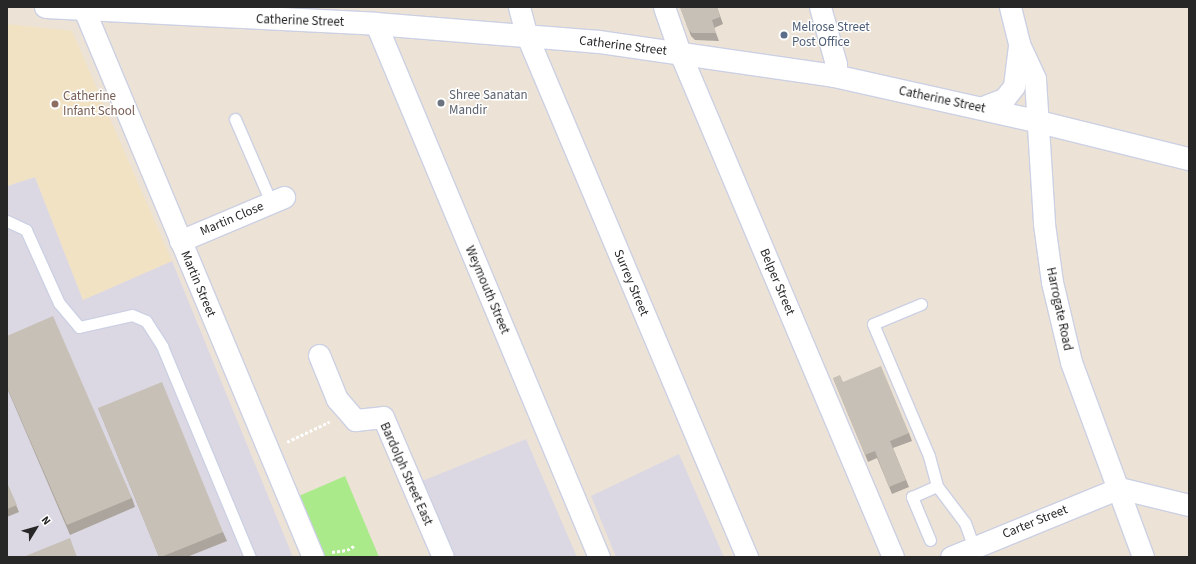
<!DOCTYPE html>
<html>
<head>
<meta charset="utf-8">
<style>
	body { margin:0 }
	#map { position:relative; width:1196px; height:564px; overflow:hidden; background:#ece3d6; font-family:"Source Sans 3",sans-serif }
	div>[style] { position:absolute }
	.industrial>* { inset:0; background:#dcd8e3 }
	.education>* { inset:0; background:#f0e2c3 }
	.green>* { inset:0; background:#aaea8b }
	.path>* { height:2.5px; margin-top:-1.25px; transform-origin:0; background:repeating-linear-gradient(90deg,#fff 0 3px,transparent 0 5px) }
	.roads { filter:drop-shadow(1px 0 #ccd0e3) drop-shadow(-1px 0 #ccd0e3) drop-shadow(0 1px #ccd0e3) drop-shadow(0 -1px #ccd0e3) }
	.lane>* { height:11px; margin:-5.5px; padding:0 5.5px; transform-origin:5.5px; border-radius:5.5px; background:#fff }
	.street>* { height:21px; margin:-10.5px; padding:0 10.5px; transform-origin:10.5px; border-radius:10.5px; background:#fff }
	.secondary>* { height:22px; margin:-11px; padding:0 11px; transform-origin:11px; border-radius:11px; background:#fff }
	.wall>* { inset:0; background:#aba59d }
	.building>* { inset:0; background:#c7c0b7 }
	.dots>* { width:11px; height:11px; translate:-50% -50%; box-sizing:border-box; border:2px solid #fff; border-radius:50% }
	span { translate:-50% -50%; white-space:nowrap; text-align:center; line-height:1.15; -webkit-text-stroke:3px #fff; paint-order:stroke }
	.street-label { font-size:13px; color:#272727 }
	.service-label { font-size:13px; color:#4e5e75 }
	.left { translate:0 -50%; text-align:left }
	.worship-label { font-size:13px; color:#5b616d }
	.education-label { font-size:13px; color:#785e54 }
	.frame { position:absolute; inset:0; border:8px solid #272727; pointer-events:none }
	.north { position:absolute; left:16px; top:508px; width:40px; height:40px; -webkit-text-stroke:3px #fff; paint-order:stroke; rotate:53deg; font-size:11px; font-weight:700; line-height:16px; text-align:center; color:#272727 }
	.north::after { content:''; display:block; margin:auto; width:14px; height:18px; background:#272727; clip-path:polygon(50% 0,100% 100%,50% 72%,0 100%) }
</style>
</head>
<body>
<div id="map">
	<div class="industrial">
		<i style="clip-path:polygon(35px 177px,83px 300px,172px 261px,293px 557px,7px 557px,7px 186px)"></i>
		<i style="clip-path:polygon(526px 439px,577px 557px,448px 557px,417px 483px)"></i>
		<i style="clip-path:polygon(679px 454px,724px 557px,616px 557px,591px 496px)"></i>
	</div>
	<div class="education">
		<i style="clip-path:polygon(7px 24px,72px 31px,172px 261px,83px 300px,35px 177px,7px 186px)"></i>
	</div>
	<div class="green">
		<i style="clip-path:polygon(345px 476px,379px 557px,317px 557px,292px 499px)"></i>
	</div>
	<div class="path">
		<i style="left:287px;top:442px;width:47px;rotate:-25.5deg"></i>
		<i style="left:332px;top:552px;width:15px;rotate:-8deg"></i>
		<i style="left:347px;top:550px;width:8px;rotate:-30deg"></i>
	</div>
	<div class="roads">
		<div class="lane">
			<i style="left:235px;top:119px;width:90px;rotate:66.6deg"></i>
			<i style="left:7px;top:221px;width:21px;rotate:25deg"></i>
			<i style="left:26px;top:230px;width:80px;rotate:65.7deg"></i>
			<i style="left:59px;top:303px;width:31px;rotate:50deg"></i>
			<i style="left:79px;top:327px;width:54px;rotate:-12.8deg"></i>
			<i style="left:132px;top:315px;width:15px;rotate:23deg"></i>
			<i style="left:146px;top:321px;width:30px;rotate:57deg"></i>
			<i style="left:162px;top:346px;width:229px;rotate:67.4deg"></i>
			<i style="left:921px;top:304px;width:52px;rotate:157.4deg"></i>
			<i style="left:873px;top:324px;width:143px;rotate:67deg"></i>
			<i style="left:929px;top:456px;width:31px;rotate:75deg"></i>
			<i style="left:937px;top:486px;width:46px;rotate:52.9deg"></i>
			<i style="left:965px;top:523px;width:27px;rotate:70deg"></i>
			<i style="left:930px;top:540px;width:47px;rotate:-112.7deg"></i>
			<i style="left:912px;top:497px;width:27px;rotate:-24deg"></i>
		</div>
		<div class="street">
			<i style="left:83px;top:7px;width:596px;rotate:67.31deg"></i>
			<i style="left:519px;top:7px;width:30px;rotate:75deg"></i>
			<i style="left:527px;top:36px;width:566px;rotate:67.11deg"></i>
			<i style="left:664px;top:7px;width:49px;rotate:70.8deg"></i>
			<i style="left:680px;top:53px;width:547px;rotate:67.09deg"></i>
			<i style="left:820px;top:7px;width:59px;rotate:74.3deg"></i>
			<i style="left:836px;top:64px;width:12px;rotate:99deg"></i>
			<i style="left:1010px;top:7px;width:38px;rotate:76deg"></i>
			<i style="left:1019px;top:44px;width:38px;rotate:65deg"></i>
			<i style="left:1035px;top:79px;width:145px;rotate:86.4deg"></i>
			<i style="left:1044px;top:224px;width:59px;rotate:82.1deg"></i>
			<i style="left:1052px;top:282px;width:82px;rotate:76.6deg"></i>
			<i style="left:1071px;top:362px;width:208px;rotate:69.7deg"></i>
			<i style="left:376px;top:24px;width:578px;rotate:67.3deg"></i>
			<i style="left:980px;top:108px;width:26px;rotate:-21deg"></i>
			<i style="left:1004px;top:99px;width:16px;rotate:-52deg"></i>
			<i style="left:1014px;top:86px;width:40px;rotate:-82.9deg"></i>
			<i style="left:180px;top:241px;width:113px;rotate:-22.9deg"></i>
			<i style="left:319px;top:355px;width:48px;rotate:67.8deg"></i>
			<i style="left:337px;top:399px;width:28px;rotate:49deg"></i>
			<i style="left:355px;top:420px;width:28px;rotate:-6deg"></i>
			<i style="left:383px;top:417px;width:152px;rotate:66.8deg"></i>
			<i style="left:1119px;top:488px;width:72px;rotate:13.7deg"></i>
			<i style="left:951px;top:557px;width:182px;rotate:-22.3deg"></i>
		</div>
		<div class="secondary">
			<i style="left:46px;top:7px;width:330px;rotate:2.9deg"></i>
			<i style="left:376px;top:24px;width:224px;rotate:4.6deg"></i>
			<i style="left:599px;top:42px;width:237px;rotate:8.2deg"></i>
			<i style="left:834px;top:76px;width:206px;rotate:12.6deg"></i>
			<i style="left:1035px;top:121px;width:159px;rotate:13.9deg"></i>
		</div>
	</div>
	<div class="wall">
		<i style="clip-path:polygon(680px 7px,717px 7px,723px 24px,714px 28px,719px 41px,695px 40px,691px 36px)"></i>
		<i style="clip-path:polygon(7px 336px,132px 498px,135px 507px,70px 535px,7px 388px)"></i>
		<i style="clip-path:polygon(833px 378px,843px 382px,909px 433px,912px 441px,893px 448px,909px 487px,892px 494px,877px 458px,868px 462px)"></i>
		<i style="clip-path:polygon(98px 408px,223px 532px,227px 541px,187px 557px,159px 557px)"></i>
		<i style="clip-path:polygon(7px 483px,19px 512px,7px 517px)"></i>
	</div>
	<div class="building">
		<i style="clip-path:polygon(680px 7px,707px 7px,707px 8px,710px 7px,717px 7px,720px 17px,712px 20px,716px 33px,692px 33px,688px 29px)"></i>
		<i style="clip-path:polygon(53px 316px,132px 498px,67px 525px,7px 387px,7px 336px)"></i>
		<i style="clip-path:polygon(881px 366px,909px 433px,890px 441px,906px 480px,889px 487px,875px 451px,865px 455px,833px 378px,840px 375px,843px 382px)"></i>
		<i style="clip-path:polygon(162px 382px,223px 532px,161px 557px,159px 557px,98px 408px)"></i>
		<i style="clip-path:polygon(7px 483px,17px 505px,7px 509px)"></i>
		<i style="clip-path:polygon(70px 538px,77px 557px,23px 557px)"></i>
	</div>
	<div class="dots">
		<i style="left:784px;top:35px;background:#5c6f8a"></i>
		<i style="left:441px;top:103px;background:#6b7280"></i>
		<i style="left:55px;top:104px;background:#8d6e63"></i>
	</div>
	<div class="street-label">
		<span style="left:300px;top:21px;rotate:2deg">Catherine Street</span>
		<span style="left:623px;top:46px;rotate:7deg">Catherine Street</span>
		<span style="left:942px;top:100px;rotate:12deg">Catherine Street</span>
		<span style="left:232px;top:219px;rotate:-23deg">Martin Close</span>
		<span style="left:777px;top:282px;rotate:67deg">Belper Street</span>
		<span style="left:631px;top:283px;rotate:67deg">Surrey Street</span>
		<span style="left:198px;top:284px;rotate:67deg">Martin Street</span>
		<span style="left:487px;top:290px;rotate:67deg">Weymouth Street</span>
		<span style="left:1059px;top:309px;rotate:78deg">Harrogate Road</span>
		<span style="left:406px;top:474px;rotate:66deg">Bardolph Street East</span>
		<span style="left:1035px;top:522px;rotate:-22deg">Carter Street</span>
	</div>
	<div class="service-label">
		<span class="left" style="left:792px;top:35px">Melrose Street<br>Post Office</span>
	</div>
	<div class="worship-label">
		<span class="left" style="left:449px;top:103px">Shree Sanatan<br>Mandir</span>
	</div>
	<div class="education-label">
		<span class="left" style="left:63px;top:104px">Catherine<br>Infant School</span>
	</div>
	<div class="frame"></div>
	<div class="north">N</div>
</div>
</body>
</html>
